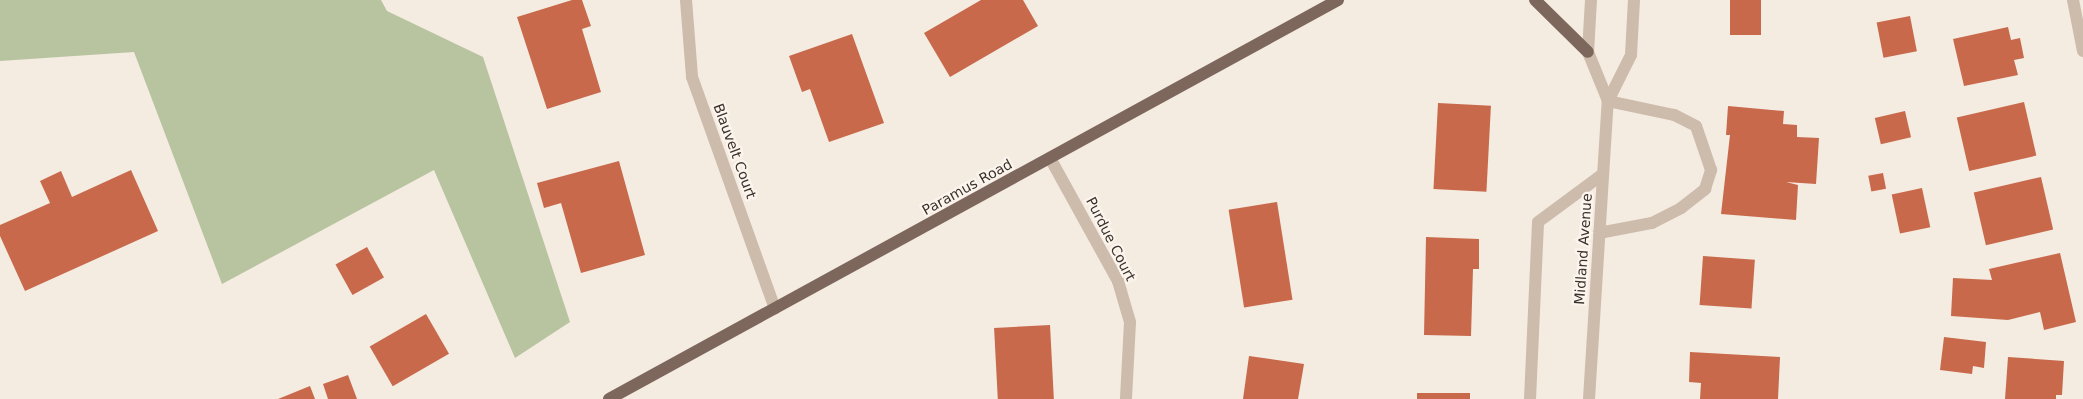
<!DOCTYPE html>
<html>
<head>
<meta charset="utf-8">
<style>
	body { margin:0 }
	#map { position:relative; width:2083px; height:399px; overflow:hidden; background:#f4ebe1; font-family:"DejaVu Sans",sans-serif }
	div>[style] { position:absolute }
	.green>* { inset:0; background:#b8c4a0 }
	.building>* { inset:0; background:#c8694b; transform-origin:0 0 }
	.minor>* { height:12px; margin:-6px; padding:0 6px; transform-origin:6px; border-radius:6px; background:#cdbbac }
	.major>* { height:12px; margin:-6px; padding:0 6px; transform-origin:6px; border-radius:6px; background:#7d675c }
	span { translate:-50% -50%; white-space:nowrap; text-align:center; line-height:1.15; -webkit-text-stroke:4.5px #fbf5ee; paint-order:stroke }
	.street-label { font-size:14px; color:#3b302b }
</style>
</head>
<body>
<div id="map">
	<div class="green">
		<i style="clip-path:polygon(0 0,381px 0,387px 11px,483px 57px,570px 322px,515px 358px,434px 170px,222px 284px,134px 52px,0 61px)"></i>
	</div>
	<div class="building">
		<i style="clip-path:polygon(572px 0,582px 0,591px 26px,582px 29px,601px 92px,547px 109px,517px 17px)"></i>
		<i style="clip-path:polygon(981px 0,1023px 0,1038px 26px,950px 77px,924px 33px)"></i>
		<i style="left:1730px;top:0;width:31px;height:35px"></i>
		<i style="left:1910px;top:16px;width:36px;height:34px;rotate:79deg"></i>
		<i style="clip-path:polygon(2008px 27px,2011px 40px,2020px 38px,2024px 58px,2014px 60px,2018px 75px,1964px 86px,1953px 39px)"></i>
		<i style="clip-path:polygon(852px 34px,884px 123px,829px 142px,810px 89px,802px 92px,789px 56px)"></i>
		<i style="left:2024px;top:102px;width:55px;height:69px;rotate:77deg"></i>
		<i style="left:1438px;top:103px;width:53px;height:86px;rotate:3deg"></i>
		<i style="clip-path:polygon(1728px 106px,1784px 111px,1783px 124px,1797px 125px,1797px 137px,1819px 138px,1816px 184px,1786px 182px,1798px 185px,1796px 220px,1721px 214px,1730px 135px,1726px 135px)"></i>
		<i style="left:1905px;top:111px;width:27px;height:31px;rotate:77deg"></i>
		<i style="clip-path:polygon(619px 161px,645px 255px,581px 273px,561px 203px,544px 208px,537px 183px)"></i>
		<i style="clip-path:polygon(131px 170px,158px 231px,25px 291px,0 236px,0 225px,50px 203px,40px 181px,61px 171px,72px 197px)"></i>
		<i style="left:1883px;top:173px;width:16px;height:15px;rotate:79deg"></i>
		<i style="left:2041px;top:177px;width:54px;height:69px;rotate:77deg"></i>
		<i style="left:1922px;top:188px;width:40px;height:31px;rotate:78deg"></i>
		<i style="left:1277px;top:202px;width:99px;height:49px;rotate:81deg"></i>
		<i style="clip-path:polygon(1426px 237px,1479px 239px,1479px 269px,1473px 269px,1471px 336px,1424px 335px)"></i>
		<i style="left:367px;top:247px;width:35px;height:36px;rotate:61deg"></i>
		<i style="clip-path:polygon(2060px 253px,2076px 322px,2044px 330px,2040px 312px,2008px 320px,1951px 316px,1953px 278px,1992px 280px,1989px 269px)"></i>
		<i style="left:1703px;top:256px;width:52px;height:49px;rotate:4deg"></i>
		<i style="left:426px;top:314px;width:46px;height:65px;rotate:60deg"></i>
		<i style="left:1050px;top:325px;width:74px;height:56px;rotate:87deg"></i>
		<i style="clip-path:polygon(1944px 337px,1986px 342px,1984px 368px,1973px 366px,1972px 374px,1940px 370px)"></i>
		<i style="clip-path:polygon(1690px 352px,1780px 357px,1778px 399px,1700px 399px,1701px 383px,1689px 382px)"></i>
		<i style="clip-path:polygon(1249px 356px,1304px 364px,1298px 399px,1243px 399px)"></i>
		<i style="clip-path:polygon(2008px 357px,2064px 361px,2062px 395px,2056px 395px,2056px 399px,2005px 399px)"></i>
		<i style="clip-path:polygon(348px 375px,357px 399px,328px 399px,323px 384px)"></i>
		<i style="clip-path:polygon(310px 386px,315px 399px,278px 399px)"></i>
		<i style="left:1417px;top:393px;width:53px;height:6px"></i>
	</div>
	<div class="minor">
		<i style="left:686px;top:0;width:77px;rotate:85.5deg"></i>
		<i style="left:692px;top:77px;width:246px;rotate:70.3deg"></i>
		<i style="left:1591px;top:0;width:52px;rotate:93.3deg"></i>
		<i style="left:1588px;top:52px;width:53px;rotate:67.8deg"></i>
		<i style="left:2073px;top:0;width:52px;rotate:78.9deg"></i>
		<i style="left:1050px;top:158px;width:141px;rotate:61.1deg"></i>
		<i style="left:1118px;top:281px;width:43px;rotate:73.7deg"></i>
		<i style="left:1130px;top:322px;width:77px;rotate:93deg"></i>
		<i style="left:1599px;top:233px;width:54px;rotate:-10.7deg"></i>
		<i style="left:1652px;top:223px;width:33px;rotate:-27deg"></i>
		<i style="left:1681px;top:208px;width:31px;rotate:-38deg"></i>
		<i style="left:1705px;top:189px;width:20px;rotate:-72deg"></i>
		<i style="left:1711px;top:170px;width:46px;rotate:-108.8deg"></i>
		<i style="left:1696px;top:126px;width:25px;rotate:-153deg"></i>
		<i style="left:1674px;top:115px;width:67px;rotate:-168deg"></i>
		<i style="left:1530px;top:399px;width:177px;rotate:-87.4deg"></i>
		<i style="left:1538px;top:222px;width:81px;rotate:-36.4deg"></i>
		<i style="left:1589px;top:399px;width:299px;rotate:-86.4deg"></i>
		<i style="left:1608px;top:101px;width:51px;rotate:-63.4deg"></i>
		<i style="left:1631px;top:55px;width:55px;rotate:-86.9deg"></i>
	</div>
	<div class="major">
		<i style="left:1535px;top:0;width:74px;rotate:44.5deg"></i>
		<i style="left:609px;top:399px;width:831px;rotate:-28.69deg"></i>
	</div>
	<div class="street-label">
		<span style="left:735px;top:151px;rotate:70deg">Blauvelt Court</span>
		<span style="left:967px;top:187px;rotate:-29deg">Paramus Road</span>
		<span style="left:1111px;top:239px;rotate:63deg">Purdue Court</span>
		<span style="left:1583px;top:249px;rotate:-86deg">Midland Avenue</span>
	</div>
</div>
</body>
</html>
